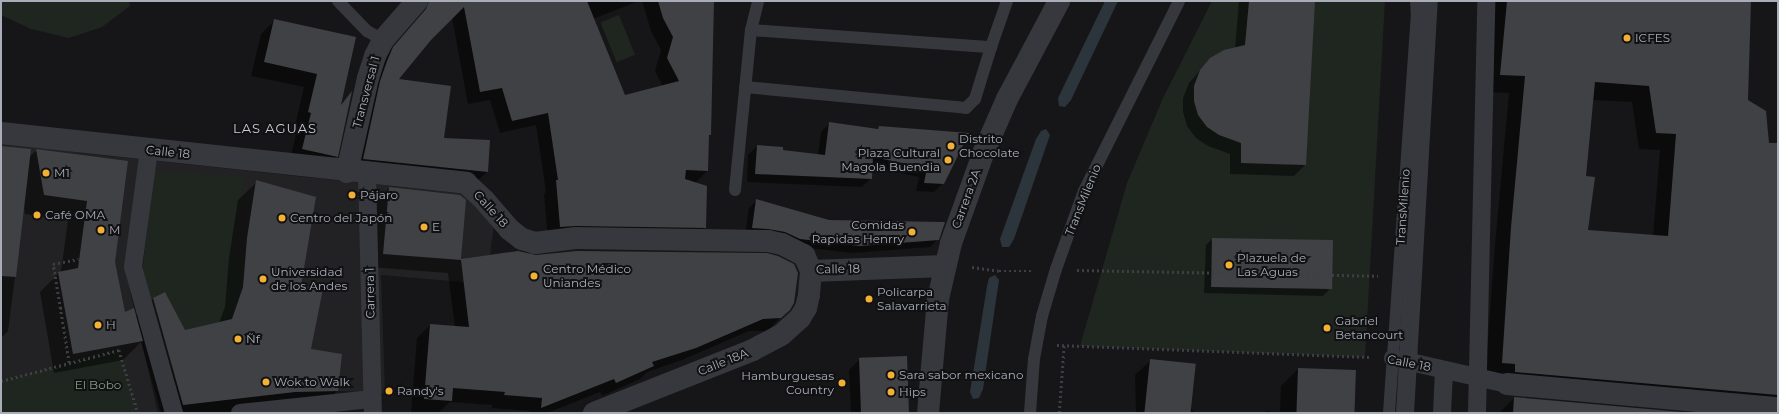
<!DOCTYPE html>
<html>
<head>
<meta charset="utf-8">
<style>
	body { margin:0 }
	#map { position:relative; width:1779px; height:414px; overflow:hidden; background:#161618; font-family:Montserrat,sans-serif }
	div>[style] { position:absolute }
	.built>* { inset:0; background:#222225 }
	.green>* { inset:0; background:#1e261f; transform-origin:0 0 }
	.water>* { inset:0; background:#2c353c }
	.shadow>* { inset:0; background:#0007 }
	.building>* { inset:0; background:#404145; transform-origin:0 0 }
	.path>* { height:2.5px; margin-top:-1.25px; transform-origin:0; background:repeating-linear-gradient(90deg,#3d3f44 0 2px,transparent 0 5px) }
	.service>* { height:12px; margin:-6px; padding:0 6px; transform-origin:6px; border-radius:6px; background:#37383d }
	.pedestrian>* { height:18px; margin:-9px; padding:0 9px; transform-origin:9px; border-radius:9px; background:#37383d }
	.minor>* { height:22px; margin:-11px; padding:0 11px; transform-origin:11px; border-radius:11px; background:#37383d }
	.tertiary>* { height:22px; margin:-11px; padding:0 11px; transform-origin:11px; border-radius:11px; background:#37383d }
	.dots>* { width:11px; height:11px; translate:-50% -50%; box-sizing:border-box; border:2px solid #111113; border-radius:50% }
	span { translate:-50% -50%; white-space:nowrap; text-align:center; line-height:1.15; -webkit-text-stroke:4px #111113; paint-order:stroke }
	.poi-label { font-size:12px; color:#a8adb8 }
	.left { translate:0 -50%; text-align:left }
	.right { translate:-100% -50%; text-align:right }
	.street-label { font-size:12px; color:#a8adb8 }
	.park-label { font-size:12px; color:#7fa381 }
	.neighbourhood-label { font-size:13px; color:#c9ccd4; letter-spacing:1px }
	.frame { position:absolute; inset:0; border:2px solid #a8adb8; pointer-events:none }
</style>
</head>
<body>
<div id="map">
	<div class="built">
		<i style="clip-path:polygon(1px 142px,89px 154px,139px 159px,125px 269px,158px 413px,1px 413px)"></i>
		<i style="clip-path:polygon(156px 161px,467px 194px,495px 218px,486px 284px,381px 275px,385px 393px,338px 391px,295px 392px,183px 405px,150px 300px,154px 171px)"></i>
	</div>
	<div class="green">
		<i style="clip-path:polygon(1px 1px,129px 1px,130px 6px,102px 27px,69px 38px,31px 29px,1px 15px)"></i>
		<i style="clip-path:polygon(1212px 1px,1385px 1px,1365px 357px,1080px 346px,1127px 183px,1163px 98px)"></i>
		<i style="left:619px;top:15px;width:43px;height:20px;rotate:68deg"></i>
		<i style="clip-path:polygon(154px 171px,245px 177px,231px 251px,245px 257px,243px 287px,232px 319px,185px 330px,165px 292px,150px 300px,142px 273px)"></i>
		<i style="clip-path:polygon(119px 350px,138px 413px,1px 413px,1px 381px)"></i>
	</div>
	<div class="water">
		<i style="clip-path:polygon(1105px 1px,1118px 1px,1071px 100px,1065px 107px,1059px 106px,1058px 98px)"></i>
		<i style="clip-path:polygon(1046px 129px,1050px 135px,1014px 239px,1009px 247px,1002px 247px,1000px 239px,1036px 139px,1041px 131px)"></i>
		<i style="clip-path:polygon(995px 275px,999px 280px,983px 389px,979px 398px,973px 399px,970px 392px,987px 286px,989px 278px)"></i>
	</div>
	<div class="shadow">
		<i style="clip-path:polygon(430px 1px,639px 1px,593px 19px,625px 97px,663px 87px,655px 71px,661px 50px,651px 31px,642px 1px,713px 1px,710px 135px,708px 137px,707px 171px,695px 183px,705px 227px,693px 239px,548px 239px,544px 194px,546px 192px,536px 125px,500px 133px,490px 100px,468px 104px,452px 18px,429px 40px,397px 80px,443px 139px,489px 141px,487px 172px,474px 184px,351px 171px,381px 60px,430px 5px)"></i>
		<i style="clip-path:polygon(1239px 1px,1314px 1px,1305px 165px,1294px 176px,1230px 174px,1230px 154px,1208px 146px,1196px 138px,1187px 126px,1183px 112px,1183px 98px,1189px 83px,1210px 59px,1235px 49px)"></i>
		<i style="clip-path:polygon(evenodd,1493px 1px,1750px 1px,1747px 101px,1778px 309px,1778px 413px,1485px 379px,1495px 244px,1509px 93px,1483px 92px,1493px 1px,1593px 100px,1632px 102px,1639px 149px,1660px 150px,1653px 236px,1587px 231px,1585px 177px,1593px 100px)"></i>
		<i style="clip-path:polygon(274px 21px,355px 38px,340px 105px,351px 94px,337px 156px,323px 170px,289px 163px,298px 126px,295px 126px,304px 87px,251px 76px,261px 34px)"></i>
		<i style="clip-path:polygon(830px 123px,876px 129px,879px 127px,967px 134px,943px 183px,934px 192px,916px 191px,919px 177px,872px 167px,871px 178px,862px 187px,747px 182px,748px 155px,757px 146px,818px 155px,821px 132px)"></i>
		<i style="clip-path:polygon(1px 147px,29px 157px,36px 151px,127px 162px,114px 262px,124px 314px,135px 317px,153px 299px,164px 294px,184px 331px,219px 323px,225px 307px,229px 258px,238px 200px,257px 182px,300px 287px,310px 350px,337px 391px,319px 409px,252px 413px,161px 413px,141px 342px,123px 360px,54px 373px,40px 292px,59px 273px,61px 272px,68px 220px,25px 214px,24px 207px,8px 331px,1px 338px)"></i>
		<i style="clip-path:polygon(389px 188px,465px 200px,460px 260px,518px 252px,789px 309px,767px 331px,749px 331px,682px 360px,647px 372px,640px 379px,602px 396px,600px 392px,547px 413px,529px 413px,529px 411px,492px 408px,492px 405px,450px 402px,438px 413px,411px 412px,417px 338px,430px 325px,455px 327px,448px 273px,370px 267px,376px 202px)"></i>
		<i style="clip-path:polygon(756px 201px,829px 221px,938px 239px,930px 247px,852px 253px,792px 246px,745px 235px,749px 208px)"></i>
		<i style="clip-path:polygon(1212px 239px,1329px 290px,1323px 296px,1204px 293px,1206px 245px)"></i>
		<i style="clip-path:polygon(860px 359px,908px 413px,851px 413px,849px 370px)"></i>
		<i style="clip-path:polygon(1150px 361px,1195px 413px,1136px 413px,1135px 375px)"></i>
		<i style="clip-path:polygon(1298px 369px,1354px 413px,1264px 413px,1266px 411px,1280px 412px,1281px 386px)"></i>
		<i style="clip-path:polygon(1514px 398px,1681px 413px,1499px 413px)"></i>
	</div>
	<div class="building">
		<i style="clip-path:polygon(429px 1px,587px 1px,625px 95px,679px 81px,667px 58px,673px 37px,663px 18px,658px 1px,714px 1px,711px 135px,709px 135px,708px 171px,686px 170px,685px 179px,707px 186px,706px 228px,576px 226px,560px 227px,556px 180px,558px 180px,548px 113px,512px 121px,502px 88px,480px 92px,464px 7px,431px 40px,399px 79px,451px 86px,444px 138px,490px 140px,488px 172px,363px 159px,380px 81px,387px 61px,393px 47px,426px 9px)"></i>
		<i style="clip-path:polygon(1249px 1px,1315px 1px,1306px 165px,1241px 163px,1241px 143px,1219px 135px,1207px 127px,1198px 115px,1194px 101px,1194px 86px,1200px 70px,1210px 58px,1224px 50px,1245px 45px)"></i>
		<i style="clip-path:polygon(evenodd,1507px 1px,1751px 1px,1748px 100px,1766px 111px,1769px 143px,1778px 143px,1778px 395px,1515px 372px,1515px 364px,1502px 363px,1511px 227px,1525px 76px,1500px 75px,1507px 1px,1595px 82px,1649px 86px,1656px 133px,1676px 134px,1668px 236px,1588px 230px,1595px 177px,1586px 176px,1595px 82px)"></i>
		<i style="clip-path:polygon(274px 19px,356px 37px,341px 105px,352px 91px,338px 157px,302px 149px,311px 113px,308px 112px,317px 74px,264px 62px)"></i>
		<i style="clip-path:polygon(829px 122px,878px 129px,879px 126px,969px 133px,944px 184px,924px 183px,927px 168px,873px 157px,872px 179px,755px 174px,757px 145px,783px 147px,783px 150px,825px 155px)"></i>
		<i style="clip-path:polygon(1px 146px,31px 149px,16px 277px,1px 276px)"></i>
		<i style="clip-path:polygon(36px 149px,128px 161px,115px 262px,125px 312px,134px 308px,143px 341px,73px 354px,58px 272px,78px 268px,87px 201px,44px 195px)"></i>
		<i style="clip-path:polygon(256px 180px,316px 197px,301px 286px,323px 289px,311px 349px,342px 354px,338px 391px,295px 392px,183px 405px,153px 298px,165px 292px,185px 330px,232px 319px,243px 287px,247px 238px)"></i>
		<i style="clip-path:polygon(389px 187px,460px 195px,466px 200px,461px 259px,518px 251px,536px 255px,577px 251px,767px 253px,778px 256px,794px 264px,798px 273px,794px 303px,790px 310px,781px 318px,763px 319px,696px 348px,652px 362px,654px 366px,616px 383px,614px 379px,541px 408px,542px 398px,504px 395px,505px 392px,453px 388px,452px 401px,424px 399px,430px 324px,469px 327px,461px 260px,383px 254px)"></i>
		<i style="clip-path:polygon(756px 199px,829px 220px,945px 222px,939px 240px,860px 246px,800px 239px,785px 232px,768px 229px,752px 228px)"></i>
		<i style="left:1212px;top:238px;width:121px;height:49px;rotate:1deg"></i>
		<i style="left:907px;top:356px;width:57px;height:48px;rotate:88deg"></i>
		<i style="left:1150px;top:359px;width:46px;height:54px;rotate:6deg"></i>
		<i style="left:1298px;top:368px;width:58px;height:45px;rotate:2deg"></i>
		<i style="clip-path:polygon(1514px 397px,1693px 413px,1513px 413px)"></i>
	</div>
	<div class="path">
		<i style="left:972px;top:267px;width:27px;rotate:8deg"></i>
		<i style="left:999px;top:271px;width:35px"></i>
		<i style="left:1077px;top:270px;width:301px;rotate:1.1deg"></i>
		<i style="left:60px;top:308px;width:5px;rotate:-11deg"></i>
		<i style="left:1057px;top:345px;width:313px;rotate:2.2deg"></i>
		<i style="left:69px;top:363px;width:100px;rotate:-99.2deg"></i>
		<i style="left:53px;top:264px;width:26px;rotate:-11deg"></i>
		<i style="left:1px;top:381px;width:122px;rotate:-14.7deg"></i>
		<i style="left:119px;top:350px;width:66px;rotate:73.2deg"></i>
		<i style="left:1059px;top:413px;width:68px;rotate:-85.8deg"></i>
	</div>
	<div class="service">
		<i style="left:338px;top:1px;width:42px;rotate:46deg"></i>
		<i style="left:367px;top:31px;width:18px;rotate:29deg"></i>
		<i style="left:751px;top:30px;width:241px;rotate:4.1deg"></i>
		<i style="left:745px;top:87px;width:222px;rotate:5.4deg"></i>
		<i style="left:966px;top:108px;width:13px;rotate:-45deg"></i>
		<i style="left:975px;top:99px;width:54px;rotate:-72.9deg"></i>
		<i style="left:991px;top:47px;width:49px;rotate:-70.8deg"></i>
		<i style="left:735px;top:190px;width:161px;rotate:-84.3deg"></i>
		<i style="left:751px;top:30px;width:30px;rotate:-76deg"></i>
		<i style="left:1030px;top:413px;width:54px;rotate:-85.8deg"></i>
		<i style="left:1034px;top:359px;width:44px;rotate:-79.5deg"></i>
		<i style="left:1042px;top:316px;width:49px;rotate:-73.4deg"></i>
		<i style="left:1056px;top:269px;width:83px;rotate:-70.3deg"></i>
		<i style="left:1084px;top:191px;width:212px;rotate:-63.4deg"></i>
		<i style="left:1389px;top:413px;width:398px;rotate:-86deg"></i>
		<i style="left:1417px;top:16px;width:15px;rotate:-94deg"></i>
	</div>
	<div class="pedestrian">
		<i style="left:149px;top:150px;width:118px;rotate:97.8deg"></i>
		<i style="left:133px;top:267px;width:152px;rotate:74.3deg"></i>
		<i style="left:367px;top:173px;width:240px;rotate:88.6deg"></i>
		<i style="left:1393px;top:358px;width:117px;rotate:12.8deg"></i>
		<i style="left:240px;top:413px;width:133px;rotate:-6.1deg"></i>
		<i style="left:1405px;top:413px;width:413px;rotate:-86.7deg"></i>
		<i style="left:1442px;top:413px;width:43px;rotate:-87.3deg"></i>
		<i style="left:1477px;top:413px;width:412px;rotate:-88.7deg"></i>
	</div>
	<div class="minor">
		<i style="left:1px;top:133px;width:468px;rotate:6.1deg"></i>
		<i style="left:466px;top:183px;width:26px;rotate:43deg"></i>
		<i style="left:485px;top:201px;width:37px;rotate:49deg"></i>
		<i style="left:509px;top:229px;width:16px;rotate:38deg"></i>
		<i style="left:522px;top:239px;width:14px;rotate:17deg"></i>
		<i style="left:535px;top:243px;width:41px;rotate:-7deg"></i>
		<i style="left:576px;top:238px;width:192px;rotate:0.9deg"></i>
		<i style="left:768px;top:241px;width:14px;rotate:12deg"></i>
		<i style="left:782px;top:244px;width:25px;rotate:27deg"></i>
		<i style="left:804px;top:255px;width:17px;rotate:66deg"></i>
		<i style="left:811px;top:271px;width:24px;rotate:95deg"></i>
		<i style="left:809px;top:295px;width:13px;rotate:103deg"></i>
		<i style="left:806px;top:308px;width:12px;rotate:121deg"></i>
		<i style="left:800px;top:318px;width:25px;rotate:138deg"></i>
		<i style="left:781px;top:335px;width:32px;rotate:152deg"></i>
		<i style="left:753px;top:350px;width:171px;rotate:158.4deg"></i>
		<i style="left:347px;top:172px;width:96px;rotate:-77.4deg"></i>
		<i style="left:368px;top:78px;width:23px;rotate:-72deg"></i>
		<i style="left:375px;top:56px;width:18px;rotate:-63deg"></i>
		<i style="left:383px;top:40px;width:52px;rotate:-48.9deg"></i>
		<i style="left:811px;top:271px;width:134px;rotate:-2.1deg"></i>
		<i style="left:1507px;top:384px;width:272px;rotate:5.1deg"></i>
	</div>
	<div class="tertiary">
		<i style="left:928px;top:413px;width:114px;rotate:-85deg"></i>
		<i style="left:938px;top:299px;width:57px;rotate:-76.9deg"></i>
		<i style="left:951px;top:243px;width:95px;rotate:-70.2deg"></i>
		<i style="left:983px;top:154px;width:60px;rotate:-66.4deg"></i>
		<i style="left:1007px;top:99px;width:111px;rotate:-62deg"></i>
	</div>
	<div class="dots">
		<i style="left:1627px;top:38px;background:#f2b134"></i>
		<i style="left:951px;top:146px;background:#f2b134"></i>
		<i style="left:948px;top:160px;background:#f2b134"></i>
		<i style="left:46px;top:173px;background:#f2b134"></i>
		<i style="left:352px;top:195px;background:#f2b134"></i>
		<i style="left:37px;top:215px;background:#f2b134"></i>
		<i style="left:282px;top:218px;background:#f2b134"></i>
		<i style="left:424px;top:227px;background:#f2b134"></i>
		<i style="left:101px;top:230px;background:#f2b134"></i>
		<i style="left:912px;top:232px;background:#f2b134"></i>
		<i style="left:1229px;top:265px;background:#f2b134"></i>
		<i style="left:534px;top:276px;background:#f2b134"></i>
		<i style="left:263px;top:279px;background:#f2b134"></i>
		<i style="left:869px;top:299px;background:#f2b134"></i>
		<i style="left:98px;top:325px;background:#f2b134"></i>
		<i style="left:1327px;top:328px;background:#f2b134"></i>
		<i style="left:238px;top:339px;background:#f2b134"></i>
		<i style="left:891px;top:375px;background:#f2b134"></i>
		<i style="left:266px;top:382px;background:#f2b134"></i>
		<i style="left:842px;top:383px;background:#f2b134"></i>
		<i style="left:389px;top:391px;background:#f2b134"></i>
		<i style="left:891px;top:392px;background:#f2b134"></i>
	</div>
	<div class="poi-label">
		<span class="left" style="left:1635px;top:38px">ICFES</span>
		<span class="left" style="left:959px;top:146px">Distrito<br>Chocolate</span>
		<span class="right" style="left:940px;top:160px">Plaza Cultural<br>Magola Buendia</span>
		<span class="left" style="left:54px;top:173px">M1</span>
		<span class="left" style="left:360px;top:195px">Pájaro</span>
		<span class="left" style="left:45px;top:215px">Café OMA</span>
		<span class="left" style="left:290px;top:218px">Centro del Japón</span>
		<span class="right" style="left:904px;top:232px">Comidas<br>Rapidas Henrry</span>
		<span class="left" style="left:432px;top:227px">E</span>
		<span class="left" style="left:109px;top:230px">M</span>
		<span class="left" style="left:1237px;top:265px">Plazuela de<br>Las Aguas</span>
		<span class="left" style="left:543px;top:276px">Centro Médico<br>Uniandes</span>
		<span class="left" style="left:271px;top:279px">Universidad<br>de los Andes</span>
		<span class="left" style="left:877px;top:299px">Policarpa<br>Salavarrieta</span>
		<span class="left" style="left:1335px;top:328px">Gabriel<br>Betancourt</span>
		<span class="left" style="left:106px;top:325px">H</span>
		<span class="left" style="left:246px;top:339px">Ñf</span>
		<span class="left" style="left:899px;top:375px">Sara sabor mexicano</span>
		<span class="right" style="left:834px;top:383px">Hamburguesas<br>Country</span>
		<span class="left" style="left:274px;top:382px">Wok to Walk</span>
		<span class="left" style="left:397px;top:391px">Randy's</span>
		<span class="left" style="left:899px;top:392px">Hips</span>
	</div>
	<div class="street-label">
		<span style="left:366px;top:92px;rotate:-75deg">Transversal 1</span>
		<span style="left:168px;top:152px;rotate:6deg">Calle 18</span>
		<span style="left:966px;top:199px;rotate:-70deg">Carrera 2A</span>
		<span style="left:1083px;top:200px;rotate:-68deg">TransMilenio</span>
		<span style="left:1403px;top:207px;rotate:-86deg">TransMilenio</span>
		<span style="left:491px;top:209px;rotate:48deg">Calle 18</span>
		<span style="left:838px;top:269px;rotate:-1deg">Calle 18</span>
		<span style="left:370px;top:293px;rotate:-91deg">Carrera 1</span>
		<span style="left:723px;top:362px;rotate:-22deg">Calle 18A</span>
		<span style="left:1409px;top:363px;rotate:11deg">Calle 18</span>
	</div>
	<div class="park-label">
		<span style="left:98px;top:385px">El Bobo</span>
	</div>
	<div class="neighbourhood-label">
		<span style="left:275px;top:128px">LAS AGUAS</span>
	</div>
	<div class="frame"></div>
</div>
</body>
</html>
